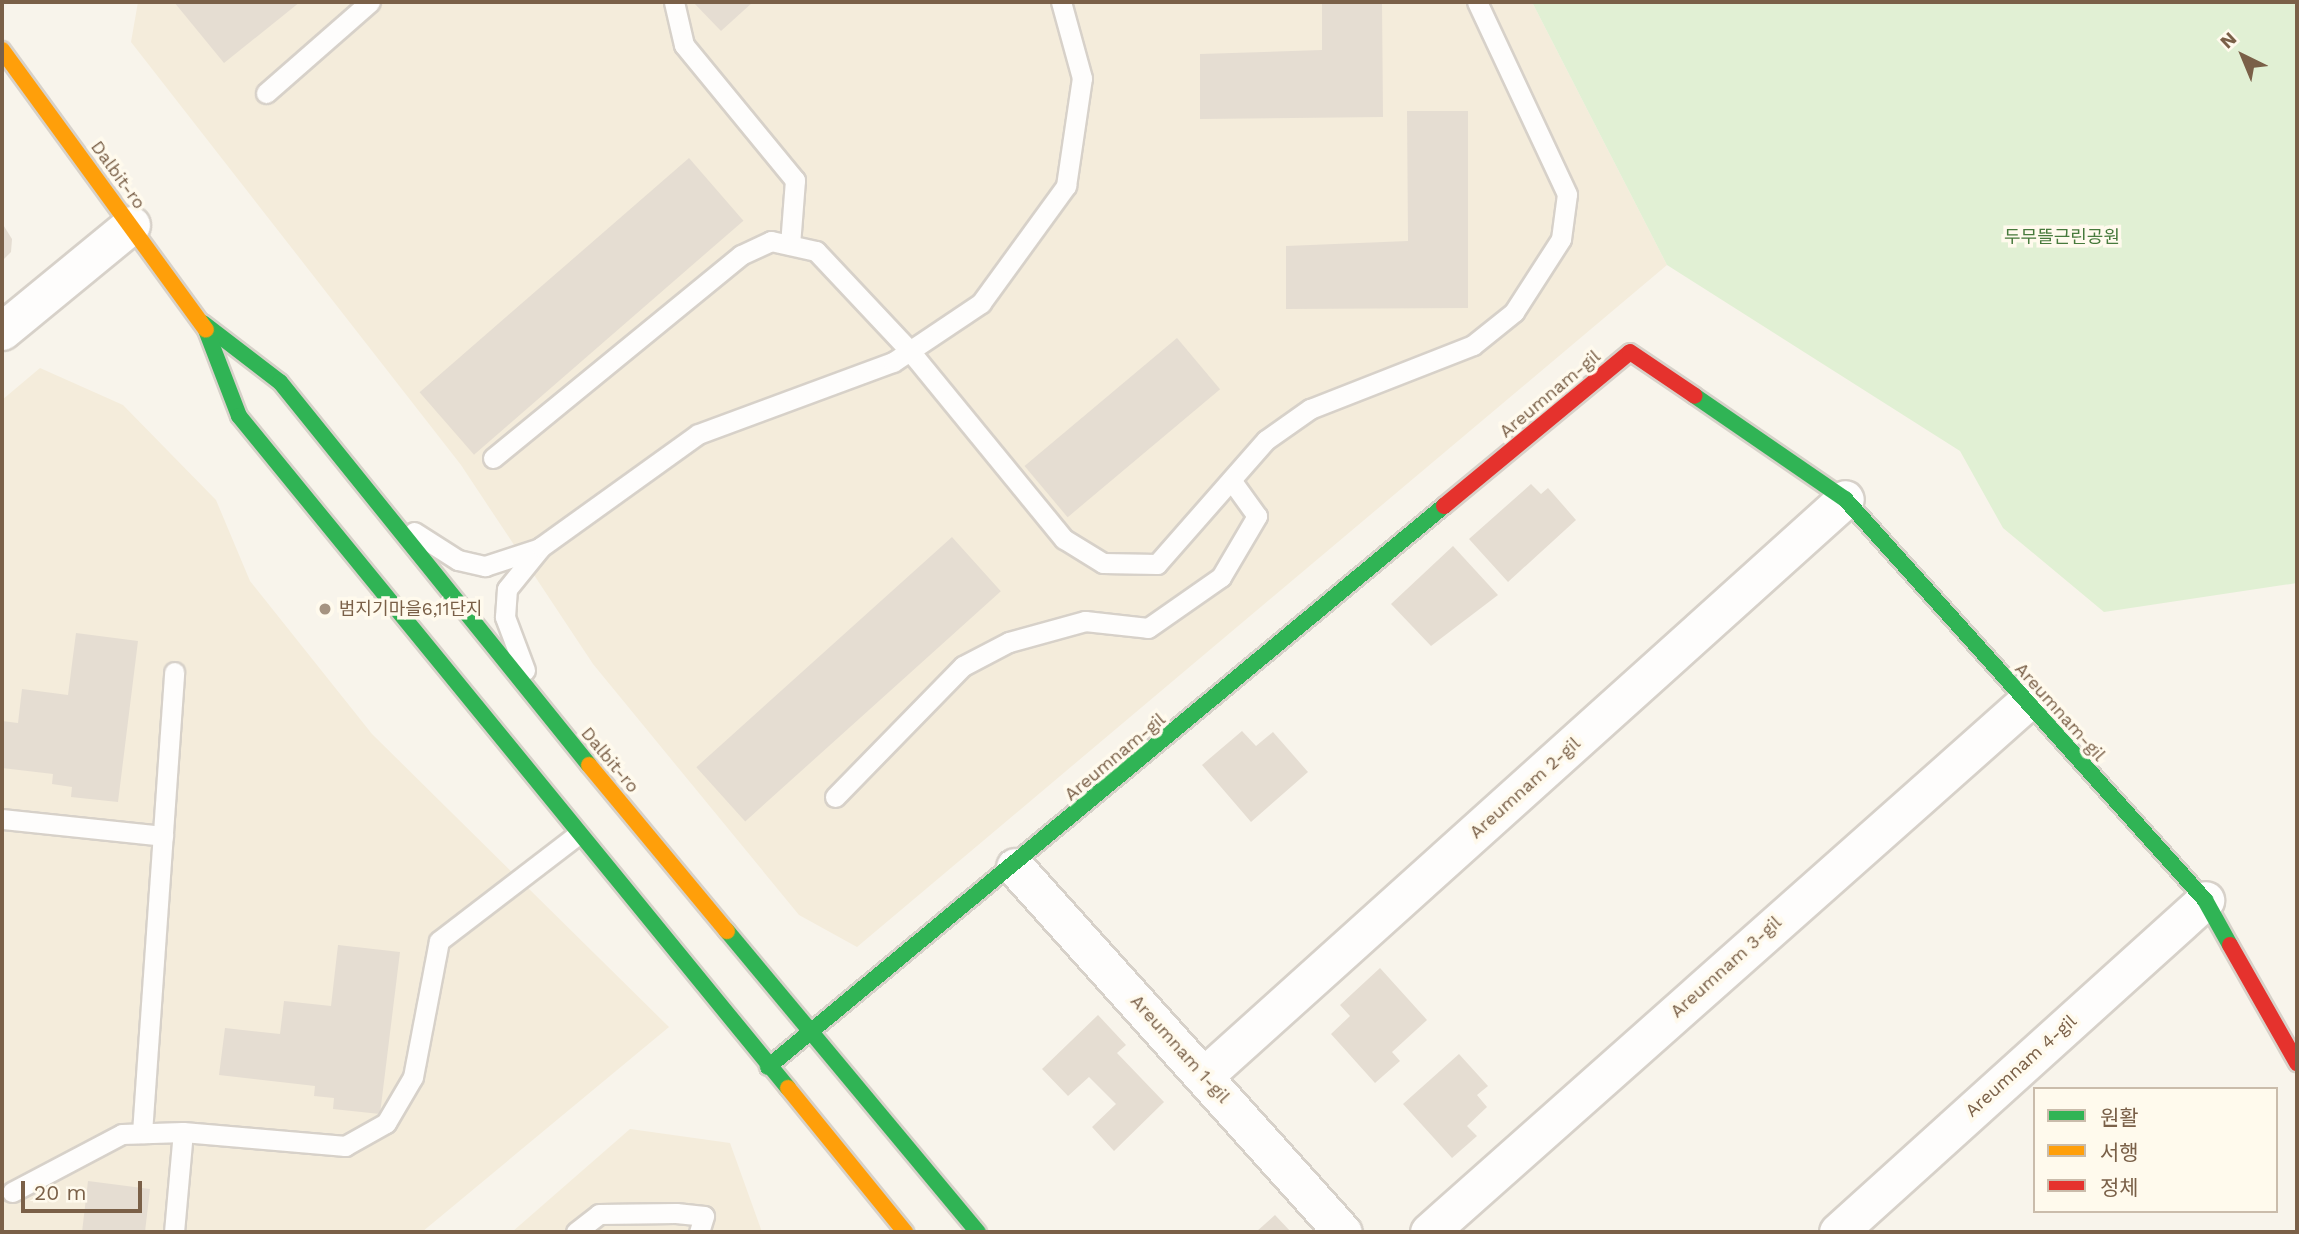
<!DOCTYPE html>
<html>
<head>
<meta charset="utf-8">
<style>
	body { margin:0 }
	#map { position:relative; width:2299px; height:1234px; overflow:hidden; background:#f8f4eb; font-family:"Work Sans","Noto Sans KR",sans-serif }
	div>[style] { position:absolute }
	.residential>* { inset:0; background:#f4ecdb }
	.green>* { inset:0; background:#e1f0d4 }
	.building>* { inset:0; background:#e5ddd2; transform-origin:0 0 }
	.roads { filter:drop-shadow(2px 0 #d7d1c9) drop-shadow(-2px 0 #d7d1c9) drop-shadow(0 2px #d7d1c9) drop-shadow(0 -2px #d7d1c9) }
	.lane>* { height:19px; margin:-9.5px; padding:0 9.5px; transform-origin:9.5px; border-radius:9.5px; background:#fefdfc }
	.street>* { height:37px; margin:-18.5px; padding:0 18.5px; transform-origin:18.5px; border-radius:18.5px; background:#fefdfc }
	.fast>* { height:16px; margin:-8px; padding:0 8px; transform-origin:8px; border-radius:8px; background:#30b455 }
	.slow>* { height:16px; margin:-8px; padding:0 8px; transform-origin:8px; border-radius:8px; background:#ff9f0a }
	.jam>* { height:16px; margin:-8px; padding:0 8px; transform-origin:8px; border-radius:8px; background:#e5322d }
	.dots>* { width:19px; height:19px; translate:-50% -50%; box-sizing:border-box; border:4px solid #fffaed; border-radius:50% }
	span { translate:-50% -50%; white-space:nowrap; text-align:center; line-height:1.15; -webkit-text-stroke:7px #fffaed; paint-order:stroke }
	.street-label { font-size:18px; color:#7a6048 }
	.park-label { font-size:18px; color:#477a3c }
	.poi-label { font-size:18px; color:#7a6048 }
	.left { translate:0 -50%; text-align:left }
	.frame { position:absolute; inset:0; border:4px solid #7a6048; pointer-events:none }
	.legend { position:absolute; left:2033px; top:1087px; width:245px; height:126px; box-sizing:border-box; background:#fffaed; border:2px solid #cabcab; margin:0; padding:9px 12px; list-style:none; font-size:21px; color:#7a6048 }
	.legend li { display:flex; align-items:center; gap:14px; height:35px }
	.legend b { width:35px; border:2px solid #cabcab }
	.north { position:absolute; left:2208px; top:21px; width:70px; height:70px; -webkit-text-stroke:5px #fffaed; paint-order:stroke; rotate:317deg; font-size:19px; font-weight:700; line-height:28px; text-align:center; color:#7a6048 }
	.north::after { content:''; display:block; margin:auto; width:24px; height:32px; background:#7a6048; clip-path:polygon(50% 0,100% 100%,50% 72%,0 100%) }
	.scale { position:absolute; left:21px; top:1181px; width:121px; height:32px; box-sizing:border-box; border:4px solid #7a6048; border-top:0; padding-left:9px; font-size:21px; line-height:24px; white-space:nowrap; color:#7a6048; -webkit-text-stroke:5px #fffaed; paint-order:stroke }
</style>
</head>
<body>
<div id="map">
	<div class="residential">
		<i style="clip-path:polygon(138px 2px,1532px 2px,1667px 265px,857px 947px,799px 915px,593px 664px,461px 465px,131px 42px)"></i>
		<i style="clip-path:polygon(40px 368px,123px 405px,216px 500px,250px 581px,372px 734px,669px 1027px,422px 1232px,2px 1232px,2px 400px)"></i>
		<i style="clip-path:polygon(630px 1129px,730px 1143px,762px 1232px,512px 1232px)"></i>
	</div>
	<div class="green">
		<i style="clip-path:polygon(1532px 2px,2297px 2px,2297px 583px,2104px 612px,2003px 528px,1960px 451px,1667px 265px)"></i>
	</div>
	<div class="building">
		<i style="clip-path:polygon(174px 2px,300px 2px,224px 63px)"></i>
		<i style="clip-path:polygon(693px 2px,753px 2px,721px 31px)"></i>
		<i style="clip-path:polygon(1322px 2px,1382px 2px,1383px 117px,1200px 119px,1200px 54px,1322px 50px)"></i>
		<i style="clip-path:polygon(1407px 111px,1468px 111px,1468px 308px,1286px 309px,1286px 246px,1408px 241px)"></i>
		<i style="left:689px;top:158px;width:83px;height:357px;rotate:49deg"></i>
		<i style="clip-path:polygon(2px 223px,12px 239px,11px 252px,2px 261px)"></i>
		<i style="left:1177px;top:338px;width:67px;height:199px;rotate:50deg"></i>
		<i style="clip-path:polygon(1531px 484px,1541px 494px,1548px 488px,1576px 520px,1508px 582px,1469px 539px)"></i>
		<i style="left:952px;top:537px;width:73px;height:344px;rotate:48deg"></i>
		<i style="clip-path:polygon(1453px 546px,1498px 595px,1431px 646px,1391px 604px)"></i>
		<i style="clip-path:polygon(76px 633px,138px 641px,118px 802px,71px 797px,72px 787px,52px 784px,53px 774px,2px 768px,2px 721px,18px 723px,22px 689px,68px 695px)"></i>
		<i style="clip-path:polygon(1242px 731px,1256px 746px,1273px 732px,1308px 772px,1251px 822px,1202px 765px)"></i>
		<i style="clip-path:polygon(338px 945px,400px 952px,380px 1114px,333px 1109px,334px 1098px,314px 1096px,315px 1086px,219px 1075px,225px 1028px,280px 1034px,284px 1001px,331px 1006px)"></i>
		<i style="clip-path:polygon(1380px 968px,1427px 1020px,1392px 1052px,1400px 1061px,1375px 1083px,1331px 1034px,1350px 1016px,1340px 1005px)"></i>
		<i style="clip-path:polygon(1098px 1015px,1126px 1045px,1117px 1053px,1164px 1102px,1114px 1151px,1092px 1127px,1116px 1104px,1089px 1077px,1068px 1096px,1042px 1069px)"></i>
		<i style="clip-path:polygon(1459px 1054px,1488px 1086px,1477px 1095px,1487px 1107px,1467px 1126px,1477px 1136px,1452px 1158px,1403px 1104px)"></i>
		<i style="clip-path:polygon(88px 1181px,150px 1189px,145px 1232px,82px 1232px)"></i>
		<i style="clip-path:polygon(1275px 1215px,1291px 1232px,1256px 1232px)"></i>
	</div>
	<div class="roads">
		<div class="lane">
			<i style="left:674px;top:2px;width:44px;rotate:76.9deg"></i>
			<i style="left:684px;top:45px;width:175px;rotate:50.6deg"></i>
			<i style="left:795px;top:180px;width:65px;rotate:94.4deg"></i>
			<i style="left:266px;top:93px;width:138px;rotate:-41.2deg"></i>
			<i style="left:493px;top:458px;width:320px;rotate:-39.3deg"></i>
			<i style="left:741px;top:255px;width:33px;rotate:-25deg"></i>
			<i style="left:771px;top:241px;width:46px;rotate:12.5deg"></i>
			<i style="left:816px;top:251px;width:137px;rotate:46.8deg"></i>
			<i style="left:910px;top:351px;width:243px;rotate:50.7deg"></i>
			<i style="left:1064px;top:539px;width:46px;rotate:31.6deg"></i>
			<i style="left:1103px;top:563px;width:54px;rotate:1.1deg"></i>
			<i style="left:1157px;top:564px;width:165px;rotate:-48.7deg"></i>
			<i style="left:1266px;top:440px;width:54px;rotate:-35.2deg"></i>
			<i style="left:1310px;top:409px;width:175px;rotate:-21.4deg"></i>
			<i style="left:1473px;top:345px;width:53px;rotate:-38.8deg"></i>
			<i style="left:1514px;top:312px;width:87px;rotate:-57.2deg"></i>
			<i style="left:1561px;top:239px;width:45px;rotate:-82.4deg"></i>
			<i style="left:1567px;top:194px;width:212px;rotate:-115.1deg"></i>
			<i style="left:414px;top:532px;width:52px;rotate:32.5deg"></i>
			<i style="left:458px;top:560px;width:28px;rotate:13deg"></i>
			<i style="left:485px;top:566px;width:58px;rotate:-18.1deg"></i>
			<i style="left:525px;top:670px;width:57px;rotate:-110.7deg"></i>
			<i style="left:505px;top:617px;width:28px;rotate:-86deg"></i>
			<i style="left:507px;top:589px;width:54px;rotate:-51deg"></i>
			<i style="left:541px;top:547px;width:193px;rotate:-35.7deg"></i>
			<i style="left:698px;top:434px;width:208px;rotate:-20.3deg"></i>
			<i style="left:893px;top:362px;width:106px;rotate:-33.8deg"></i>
			<i style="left:981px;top:303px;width:145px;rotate:-54deg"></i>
			<i style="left:1066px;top:186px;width:109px;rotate:-81.6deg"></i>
			<i style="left:1082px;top:78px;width:79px;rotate:-105.4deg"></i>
			<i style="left:835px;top:797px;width:183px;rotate:-45.7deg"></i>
			<i style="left:963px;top:666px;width:52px;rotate:-27.6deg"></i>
			<i style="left:1009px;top:642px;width:79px;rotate:-15.4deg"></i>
			<i style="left:1085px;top:621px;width:63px;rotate:6.3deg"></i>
			<i style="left:1148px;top:628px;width:89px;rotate:-34.9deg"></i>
			<i style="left:1221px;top:577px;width:71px;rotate:-59.5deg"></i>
			<i style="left:1257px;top:516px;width:44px;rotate:-125.8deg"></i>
			<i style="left:2px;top:819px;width:162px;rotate:6deg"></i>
			<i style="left:142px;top:1133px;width:462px;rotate:-86deg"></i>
			<i style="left:12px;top:1192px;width:124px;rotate:-27.8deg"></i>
			<i style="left:122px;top:1134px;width:61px;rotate:-1.9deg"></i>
			<i style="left:174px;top:1232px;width:100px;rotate:-84.9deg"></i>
			<i style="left:183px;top:1132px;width:163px;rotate:4.9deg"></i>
			<i style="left:345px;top:1146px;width:47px;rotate:-29.3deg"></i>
			<i style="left:386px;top:1123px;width:53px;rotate:-59.6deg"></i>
			<i style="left:413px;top:1077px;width:138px;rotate:-79.2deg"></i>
			<i style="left:439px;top:941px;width:173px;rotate:-37.5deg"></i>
			<i style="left:576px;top:1232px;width:29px;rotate:-38deg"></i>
			<i style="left:599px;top:1214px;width:77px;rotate:-0.7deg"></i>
			<i style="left:676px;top:1213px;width:28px;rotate:6deg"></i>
			<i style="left:704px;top:1216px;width:17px;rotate:107deg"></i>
		</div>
		<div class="street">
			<i style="left:2px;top:331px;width:167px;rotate:-39.4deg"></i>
			<i style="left:1015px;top:867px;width:491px;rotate:48.1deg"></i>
			<i style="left:1204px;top:1076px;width:862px;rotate:-41.99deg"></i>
			<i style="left:1429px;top:1232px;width:797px;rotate:-41.59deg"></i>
			<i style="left:1838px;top:1232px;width:495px;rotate:-42.1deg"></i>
		</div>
		<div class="fast">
			<i style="left:203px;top:323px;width:97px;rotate:37.5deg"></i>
			<i style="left:280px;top:382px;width:492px;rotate:51.1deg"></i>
			<i style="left:206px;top:330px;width:92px;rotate:69deg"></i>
			<i style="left:239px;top:416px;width:868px;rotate:50.75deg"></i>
			<i style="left:1695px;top:396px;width:182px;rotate:34.5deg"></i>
			<i style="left:1845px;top:499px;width:539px;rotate:48.08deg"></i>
			<i style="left:2205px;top:900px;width:51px;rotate:60.9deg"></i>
			<i style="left:727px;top:931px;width:392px;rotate:50.2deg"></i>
			<i style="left:768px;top:1067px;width:878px;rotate:-39.69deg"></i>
		</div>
		<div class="slow">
			<i style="left:2px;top:50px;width:346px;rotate:53.9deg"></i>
			<i style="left:589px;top:765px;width:216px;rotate:50.3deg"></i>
			<i style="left:788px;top:1088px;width:186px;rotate:50.9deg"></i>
		</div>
		<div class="jam">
			<i style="left:1444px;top:506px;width:241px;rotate:-39.6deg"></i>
			<i style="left:1630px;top:352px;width:78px;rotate:34.1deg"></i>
			<i style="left:2230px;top:945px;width:136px;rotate:60.4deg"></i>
		</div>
	</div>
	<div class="dots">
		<i style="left:325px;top:609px;background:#a69481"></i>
	</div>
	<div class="street-label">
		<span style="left:118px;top:175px;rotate:54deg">Dalbit-ro</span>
		<span style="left:1550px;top:394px;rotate:-40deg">Areumnam-gil</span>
		<span style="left:2060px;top:712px;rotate:48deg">Areumnam-gil</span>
		<span style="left:1115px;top:757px;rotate:-40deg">Areumnam-gil</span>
		<span style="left:610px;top:760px;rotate:50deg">Dalbit-ro</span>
		<span style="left:1525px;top:788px;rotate:-42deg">Areumnam 2-gil</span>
		<span style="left:1726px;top:967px;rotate:-42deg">Areumnam 3-gil</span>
		<span style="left:1180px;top:1049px;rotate:48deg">Areumnam 1-gil</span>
		<span style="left:2021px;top:1066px;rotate:-42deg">Areumnam 4-gil</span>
	</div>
	<div class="park-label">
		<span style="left:2062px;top:237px">두무뜰근린공원</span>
	</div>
	<div class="poi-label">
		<span class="left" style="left:339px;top:609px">범지기마을6,11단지</span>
	</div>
	<div class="frame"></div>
	<ul class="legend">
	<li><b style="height:9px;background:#30b455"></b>원활</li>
	<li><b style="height:9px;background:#ff9f0a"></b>서행</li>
	<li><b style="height:9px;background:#e5322d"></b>정체</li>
	</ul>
	<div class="north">N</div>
	<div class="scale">20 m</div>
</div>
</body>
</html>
